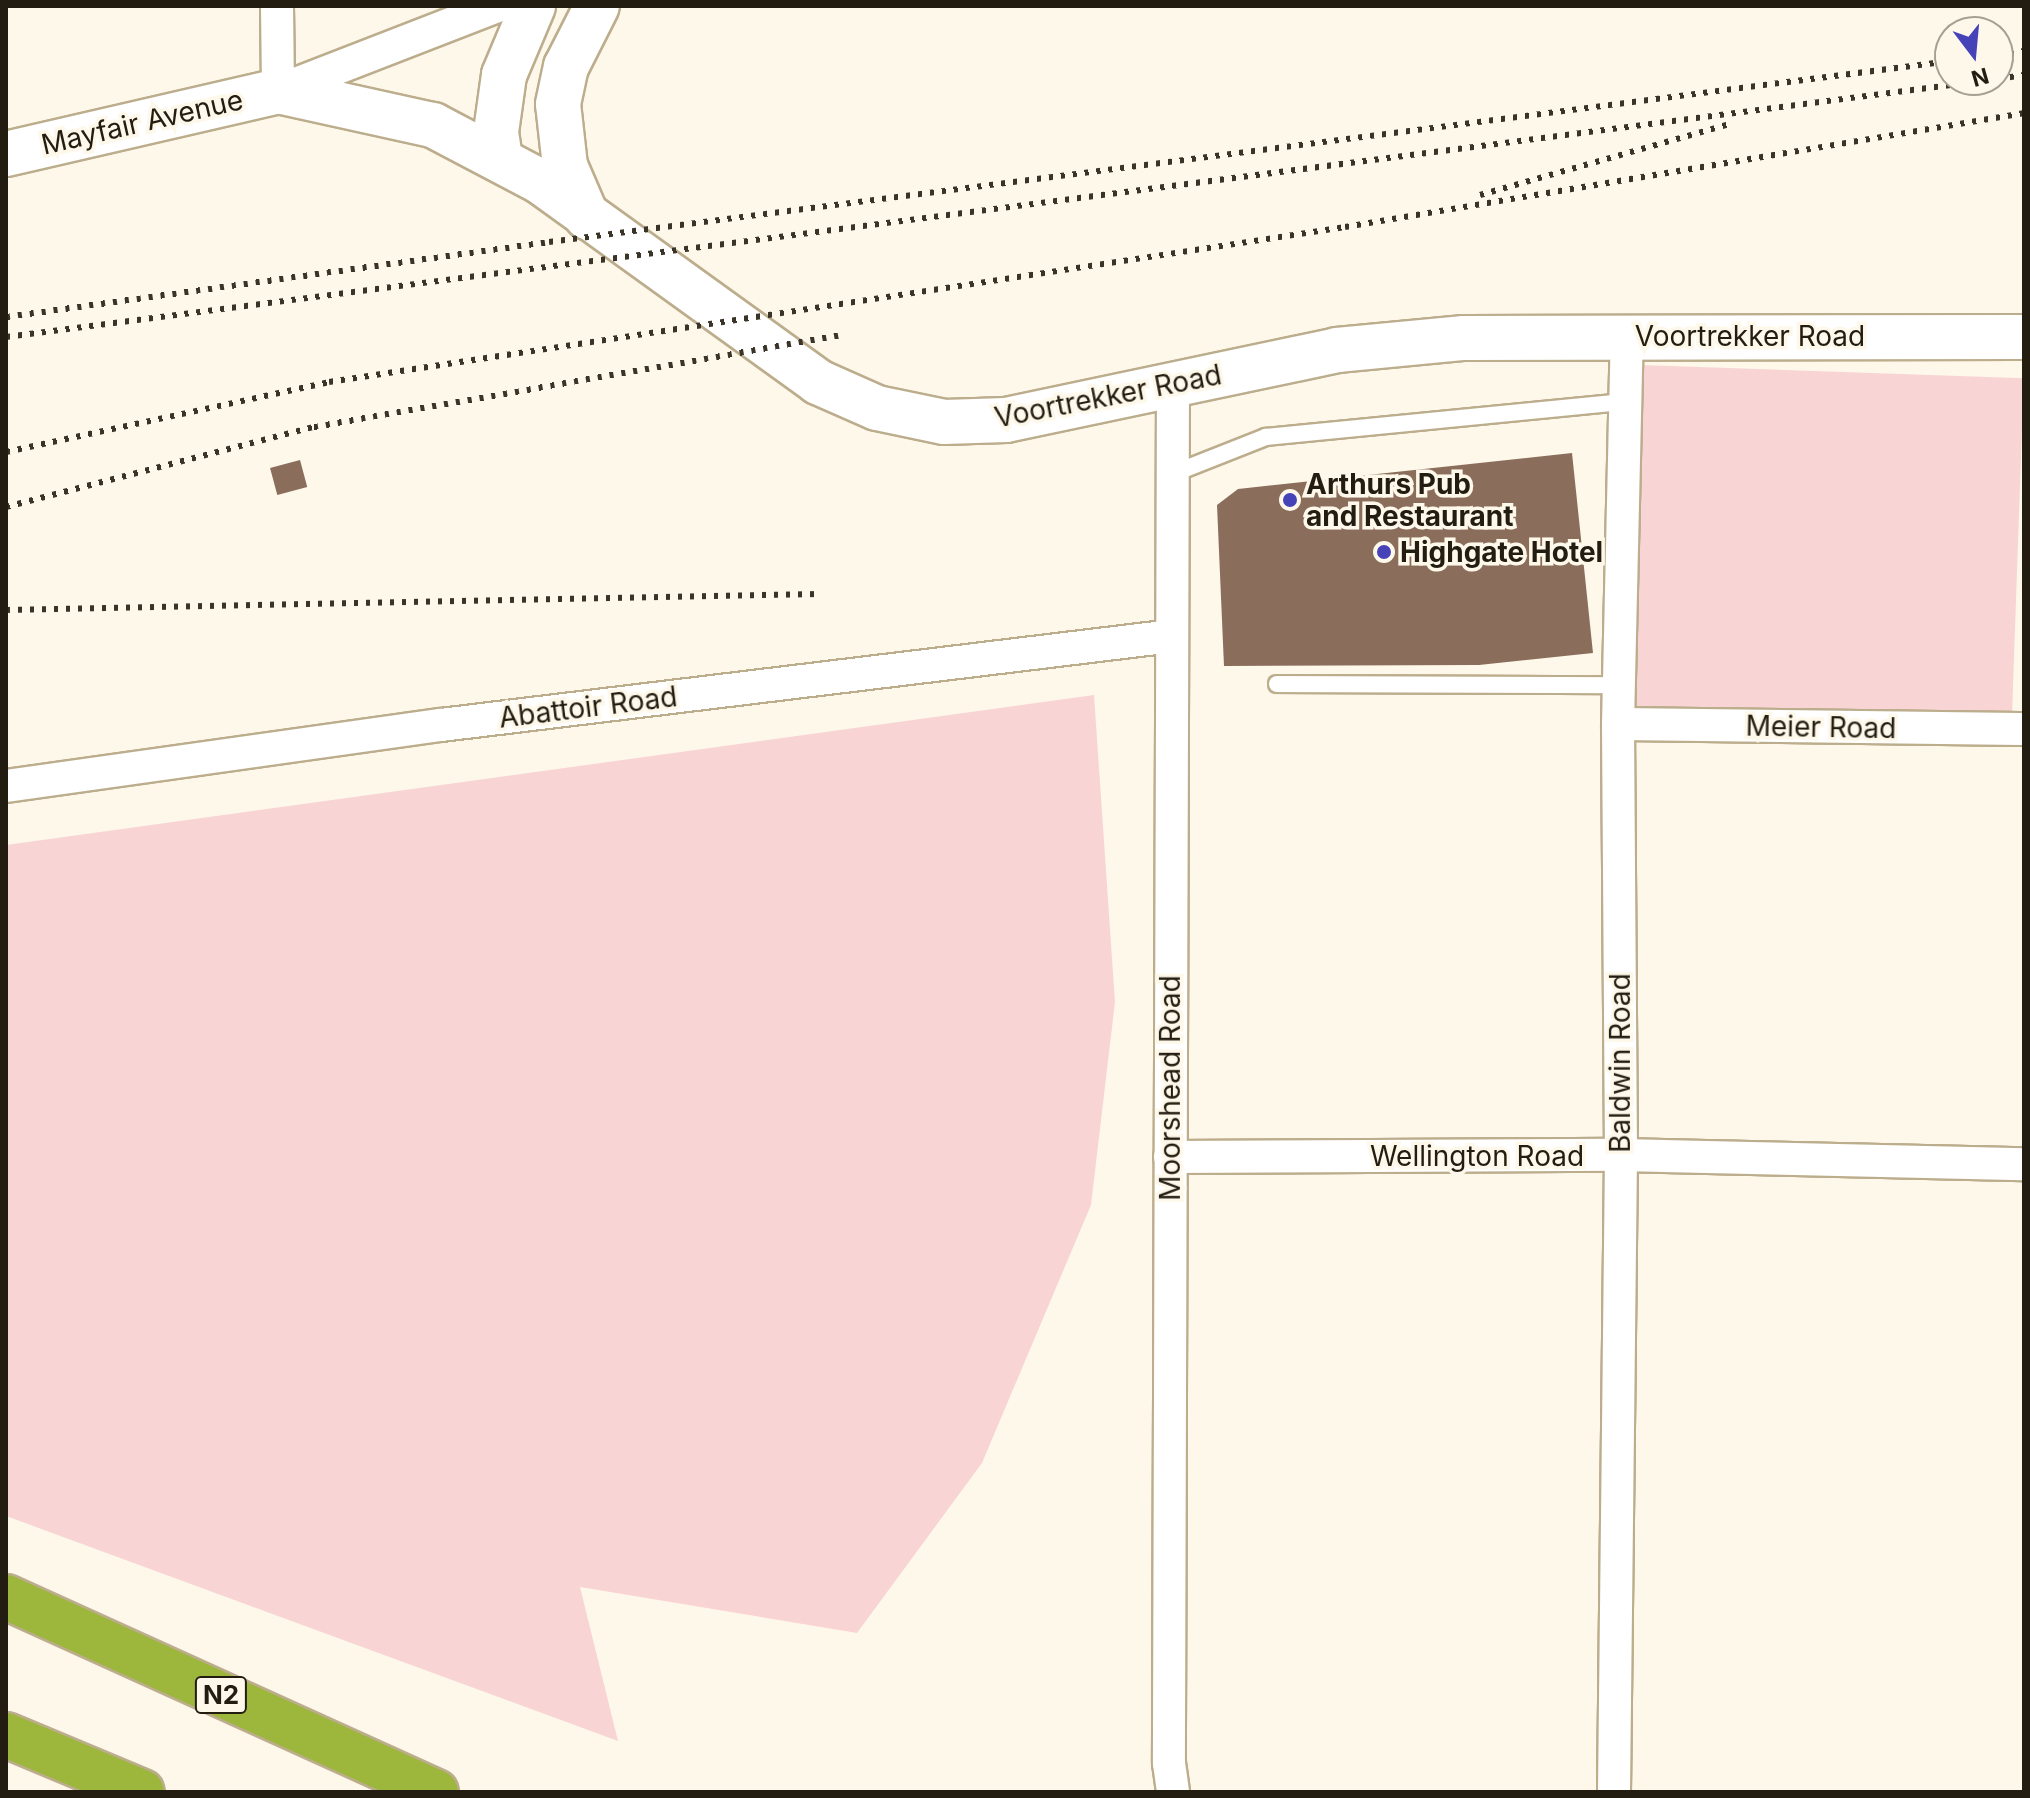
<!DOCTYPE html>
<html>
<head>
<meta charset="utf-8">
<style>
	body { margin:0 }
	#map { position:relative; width:2030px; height:1798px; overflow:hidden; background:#fef8ea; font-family:Inter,sans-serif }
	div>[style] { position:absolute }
	.green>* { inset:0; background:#f8d5d4; transform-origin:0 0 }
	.building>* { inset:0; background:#8b6d5b; transform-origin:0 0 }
	.roads { filter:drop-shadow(2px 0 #bcad8d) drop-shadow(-2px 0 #bcad8d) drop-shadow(0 2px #bcad8d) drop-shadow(0 -2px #bcad8d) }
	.lane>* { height:16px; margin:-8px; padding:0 8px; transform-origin:8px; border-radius:8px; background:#fff }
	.street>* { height:32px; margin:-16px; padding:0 16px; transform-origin:16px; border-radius:16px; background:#fff }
	.secondary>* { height:44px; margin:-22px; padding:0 22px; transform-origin:22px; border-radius:22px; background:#fff }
	.highway>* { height:44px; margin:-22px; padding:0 22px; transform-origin:22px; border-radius:22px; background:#9db63c }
	.rail>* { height:6px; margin-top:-3px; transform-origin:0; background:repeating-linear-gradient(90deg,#3a3428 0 4px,transparent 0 12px) }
	.dots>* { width:22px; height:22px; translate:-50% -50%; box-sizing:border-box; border:4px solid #fef8ea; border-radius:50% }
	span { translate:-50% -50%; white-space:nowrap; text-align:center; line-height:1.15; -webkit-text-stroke:7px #fef8ea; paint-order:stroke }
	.shield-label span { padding:2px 6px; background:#fef8ea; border:2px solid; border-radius:6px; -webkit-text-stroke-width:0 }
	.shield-label { font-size:26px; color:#231d11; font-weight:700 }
	.street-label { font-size:28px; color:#231d11 }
	.poi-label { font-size:28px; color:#231d11; font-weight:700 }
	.left { translate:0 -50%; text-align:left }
	.frame { position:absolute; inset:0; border:8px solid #231d11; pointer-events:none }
	.north { position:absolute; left:1934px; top:16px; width:80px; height:80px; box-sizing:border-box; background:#fef8ea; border:2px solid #a6a093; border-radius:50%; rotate:164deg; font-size:22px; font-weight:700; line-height:32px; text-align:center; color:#231d11 }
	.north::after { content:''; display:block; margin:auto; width:28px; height:36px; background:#4643b9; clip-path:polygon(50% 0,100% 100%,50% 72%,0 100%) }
</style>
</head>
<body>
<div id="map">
	<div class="green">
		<i style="left:1641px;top:365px;width:383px;height:351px;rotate:2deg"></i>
		<i style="clip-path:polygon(1094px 695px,1115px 1002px,1091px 1205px,982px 1463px,857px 1633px,580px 1587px,618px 1741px,6px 1516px,6px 845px)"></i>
	</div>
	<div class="building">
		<i style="clip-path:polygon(1572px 453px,1593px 653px,1479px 665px,1224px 666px,1217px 505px,1238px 489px)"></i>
		<i style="left:300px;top:460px;width:28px;height:31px;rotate:75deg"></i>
	</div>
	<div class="roads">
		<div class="lane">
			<i style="left:1172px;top:474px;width:101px;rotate:-21.5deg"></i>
			<i style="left:1266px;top:437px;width:362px;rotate:-5.6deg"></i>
			<i style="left:1277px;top:684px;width:343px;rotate:0.2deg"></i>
		</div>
		<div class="street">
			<i style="left:277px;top:6px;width:85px;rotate:89.3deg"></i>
			<i style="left:278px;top:91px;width:235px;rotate:-21.2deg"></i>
			<i style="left:1173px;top:385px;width:1378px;rotate:90.17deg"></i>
			<i style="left:1169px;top:1763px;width:29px;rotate:82deg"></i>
			<i style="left:1618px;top:724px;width:406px;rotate:0.7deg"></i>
			<i style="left:6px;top:786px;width:439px;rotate:-8deg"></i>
			<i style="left:441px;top:725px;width:736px;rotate:-6.94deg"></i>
			<i style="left:1170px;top:1157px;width:451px;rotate:-0.3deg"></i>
			<i style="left:1621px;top:1155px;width:403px;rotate:1.3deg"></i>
			<i style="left:1614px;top:1792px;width:637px;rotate:-89.37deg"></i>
			<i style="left:1621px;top:1155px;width:431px;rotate:-90.4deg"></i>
			<i style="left:1618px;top:724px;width:389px;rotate:-88.7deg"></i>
		</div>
		<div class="secondary">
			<i style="left:6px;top:154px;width:279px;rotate:-13deg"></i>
			<i style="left:278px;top:91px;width:159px;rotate:12.4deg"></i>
			<i style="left:433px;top:125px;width:122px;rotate:27.8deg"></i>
			<i style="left:541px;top:182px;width:342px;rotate:35.8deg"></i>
			<i style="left:818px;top:382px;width:64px;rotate:23.8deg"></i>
			<i style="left:877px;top:408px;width:68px;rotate:11.8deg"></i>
			<i style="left:944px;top:422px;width:62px;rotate:-1.8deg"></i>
			<i style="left:1006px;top:420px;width:338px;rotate:-11.9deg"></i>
			<i style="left:1337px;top:350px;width:128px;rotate:-5.4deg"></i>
			<i style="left:1464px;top:338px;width:560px;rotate:-0.1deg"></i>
			<i style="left:500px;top:158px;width:26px;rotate:-99deg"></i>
			<i style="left:496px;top:132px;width:58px;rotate:-82deg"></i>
			<i style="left:504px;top:75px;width:75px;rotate:-67.2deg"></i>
			<i style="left:587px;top:217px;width:56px;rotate:-113.3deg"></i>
			<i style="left:565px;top:166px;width:62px;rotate:-96.4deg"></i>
			<i style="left:558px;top:104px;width:38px;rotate:-78deg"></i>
			<i style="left:566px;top:67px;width:68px;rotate:-63.1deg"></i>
		</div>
		<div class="highway">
			<i style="left:6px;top:1597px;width:472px;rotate:24.4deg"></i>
			<i style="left:6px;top:1735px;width:147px;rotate:22.7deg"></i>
		</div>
	</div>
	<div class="rail">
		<i style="left:1998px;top:55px;width:26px;rotate:-9deg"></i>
		<i style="left:1998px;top:79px;width:26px;rotate:-9deg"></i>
		<i style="left:1480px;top:195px;width:260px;rotate:-15.9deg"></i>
		<i style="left:6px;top:317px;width:548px;rotate:-7.86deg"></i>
		<i style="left:549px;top:242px;width:1413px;rotate:-7.36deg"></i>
		<i style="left:6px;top:337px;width:2002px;rotate:-7.38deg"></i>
		<i style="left:6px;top:452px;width:330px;rotate:-12.2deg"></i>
		<i style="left:329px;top:382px;width:1028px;rotate:-8.67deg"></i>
		<i style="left:1345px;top:227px;width:689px;rotate:-9.53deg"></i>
		<i style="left:6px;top:507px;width:318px;rotate:-14.6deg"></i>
		<i style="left:314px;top:427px;width:536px;rotate:-9.88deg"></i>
		<i style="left:6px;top:610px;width:814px;rotate:-1.13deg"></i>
	</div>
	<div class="dots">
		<i style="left:1290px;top:500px;background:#4643b9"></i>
		<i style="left:1384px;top:552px;background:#4643b9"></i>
	</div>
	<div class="shield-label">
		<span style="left:221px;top:1695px">N2</span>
	</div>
	<div class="street-label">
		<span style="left:142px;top:122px;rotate:-13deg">Mayfair Avenue</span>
		<span style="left:1750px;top:336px">Voortrekker Road</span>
		<span style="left:1108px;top:396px;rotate:-11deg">Voortrekker Road</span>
		<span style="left:588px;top:707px;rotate:-7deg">Abattoir Road</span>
		<span style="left:1821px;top:727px;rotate:1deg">Meier Road</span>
		<span style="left:1620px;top:1063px;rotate:-90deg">Baldwin Road</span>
		<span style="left:1170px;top:1088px;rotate:-90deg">Moorshead Road</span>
		<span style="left:1477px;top:1156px">Wellington Road</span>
	</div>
	<div class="poi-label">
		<span class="left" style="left:1306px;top:500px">Arthurs Pub<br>and Restaurant</span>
		<span class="left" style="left:1400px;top:552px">Highgate Hotel</span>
	</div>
	<div class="frame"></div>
	<div class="north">N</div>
</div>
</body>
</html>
